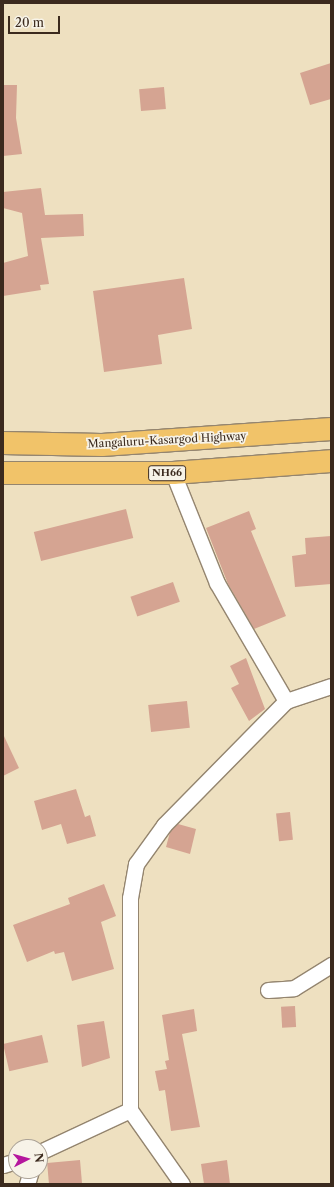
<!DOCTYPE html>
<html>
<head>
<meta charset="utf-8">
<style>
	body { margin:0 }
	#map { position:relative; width:334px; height:1187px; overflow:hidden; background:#eee0c0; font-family:"Libre Caslon Text",serif }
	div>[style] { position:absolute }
	.building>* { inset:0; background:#d5a492; transform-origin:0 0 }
	.roads { filter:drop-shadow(1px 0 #94856f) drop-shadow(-1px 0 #94856f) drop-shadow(0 1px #94856f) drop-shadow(0 -1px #94856f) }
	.street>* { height:15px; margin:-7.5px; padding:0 7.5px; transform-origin:7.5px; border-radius:7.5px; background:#fff }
	.highway>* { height:22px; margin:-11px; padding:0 11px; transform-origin:11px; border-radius:11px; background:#f1c369 }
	span { translate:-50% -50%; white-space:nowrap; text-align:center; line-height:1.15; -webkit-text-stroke:3.5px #f7f3e8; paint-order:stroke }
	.shield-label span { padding:1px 3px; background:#f7f3e8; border:1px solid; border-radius:3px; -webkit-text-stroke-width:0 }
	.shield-label { font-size:10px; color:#3b2a1e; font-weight:700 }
	.street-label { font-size:11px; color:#3b2a1e }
	.frame { position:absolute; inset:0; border:4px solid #3b2a1e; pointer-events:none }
	.north { position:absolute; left:8px; top:1139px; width:40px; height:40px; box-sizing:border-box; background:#f7f3e8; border:1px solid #aca397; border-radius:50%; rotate:84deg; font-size:11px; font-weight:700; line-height:16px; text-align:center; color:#3b2a1e }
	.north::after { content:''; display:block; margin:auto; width:14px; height:18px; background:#b5179e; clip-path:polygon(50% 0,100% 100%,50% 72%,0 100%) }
	.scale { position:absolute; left:8px; top:16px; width:52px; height:18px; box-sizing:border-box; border:2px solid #3b2a1e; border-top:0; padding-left:5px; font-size:12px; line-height:14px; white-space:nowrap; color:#3b2a1e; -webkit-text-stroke:3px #f7f3e8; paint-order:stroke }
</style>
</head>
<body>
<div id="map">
	<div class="building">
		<i style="clip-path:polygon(331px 63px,331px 99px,310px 105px,300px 73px)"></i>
		<i style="clip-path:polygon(3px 85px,17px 85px,16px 118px,22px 154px,3px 156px)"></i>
		<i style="left:164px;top:87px;width:22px;height:25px;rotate:85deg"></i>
		<i style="clip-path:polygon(41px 188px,45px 215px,83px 214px,84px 236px,41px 238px,49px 284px,40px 285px,41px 290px,3px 296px,3px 263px,28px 256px,22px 213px,3px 208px,3px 192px)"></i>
		<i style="clip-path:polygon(184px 278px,192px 329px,158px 335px,162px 364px,104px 372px,93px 291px)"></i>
		<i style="left:126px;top:509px;width:30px;height:95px;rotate:76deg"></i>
		<i style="clip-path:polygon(249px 511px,256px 529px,251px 531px,286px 616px,254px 629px,228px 584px,206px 528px)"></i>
		<i style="clip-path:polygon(331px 536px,331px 584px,295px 587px,292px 556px,306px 554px,305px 538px)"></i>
		<i style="left:173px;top:582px;width:21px;height:45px;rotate:71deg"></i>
		<i style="clip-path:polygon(246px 658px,265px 709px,249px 721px,231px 688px,239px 684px,230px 666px)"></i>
		<i style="left:187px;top:701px;width:27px;height:39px;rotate:84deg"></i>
		<i style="clip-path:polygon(3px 734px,19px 768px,3px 776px)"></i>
		<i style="clip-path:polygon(76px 789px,85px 817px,90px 815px,96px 836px,67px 844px,61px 824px,42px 830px,34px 801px)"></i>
		<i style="left:290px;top:812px;width:28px;height:14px;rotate:84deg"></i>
		<i style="clip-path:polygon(178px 824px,196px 829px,190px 854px,166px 847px,170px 832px)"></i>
		<i style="clip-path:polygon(104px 884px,116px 916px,101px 922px,114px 969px,72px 981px,64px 952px,55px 954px,54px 951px,27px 962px,13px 925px,70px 904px,68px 898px)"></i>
		<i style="left:295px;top:1006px;width:21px;height:14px;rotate:87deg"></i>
		<i style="clip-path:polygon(194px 1009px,197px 1031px,182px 1034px,200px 1127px,171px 1131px,165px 1090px,159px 1091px,155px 1071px,167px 1069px,165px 1061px,169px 1060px,162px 1015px)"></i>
		<i style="clip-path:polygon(104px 1021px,110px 1058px,82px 1067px,77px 1025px)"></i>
		<i style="left:42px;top:1035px;width:28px;height:40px;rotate:77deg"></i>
		<i style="left:80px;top:1160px;width:24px;height:33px;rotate:85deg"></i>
		<i style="clip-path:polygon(227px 1160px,230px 1184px,204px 1184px,201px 1164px)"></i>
	</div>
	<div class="roads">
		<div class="street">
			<i style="left:173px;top:473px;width:118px;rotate:68.2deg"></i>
			<i style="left:217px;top:583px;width:137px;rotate:59.7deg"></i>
			<i style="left:268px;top:990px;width:26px;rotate:-4deg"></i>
			<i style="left:294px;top:988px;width:44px;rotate:-31.9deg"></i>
			<i style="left:40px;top:1152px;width:99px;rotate:-25deg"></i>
			<i style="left:3px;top:1165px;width:14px;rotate:-17deg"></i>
			<i style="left:27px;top:1184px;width:14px;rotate:-73deg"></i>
			<i style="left:182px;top:1184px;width:90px;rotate:-125.1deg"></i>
			<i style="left:130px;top:1110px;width:212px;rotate:-90deg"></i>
			<i style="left:130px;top:898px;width:35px;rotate:-80deg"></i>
			<i style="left:136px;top:864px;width:48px;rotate:-54.3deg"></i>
			<i style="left:164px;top:825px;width:174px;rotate:-45.5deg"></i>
			<i style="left:286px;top:701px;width:47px;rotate:-18.4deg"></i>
		</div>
		<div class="highway">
			<i style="left:3px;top:443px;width:99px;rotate:1.2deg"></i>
			<i style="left:102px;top:445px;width:230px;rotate:-4deg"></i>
			<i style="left:3px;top:473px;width:170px"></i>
			<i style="left:173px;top:473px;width:158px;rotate:-4.3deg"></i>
		</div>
	</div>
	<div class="shield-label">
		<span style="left:167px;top:473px">NH66</span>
	</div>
	<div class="street-label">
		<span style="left:167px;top:440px;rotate:-3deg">Mangaluru-Kasargod Highway</span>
	</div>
	<div class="frame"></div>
	<div class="north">N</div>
	<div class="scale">20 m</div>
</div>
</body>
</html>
